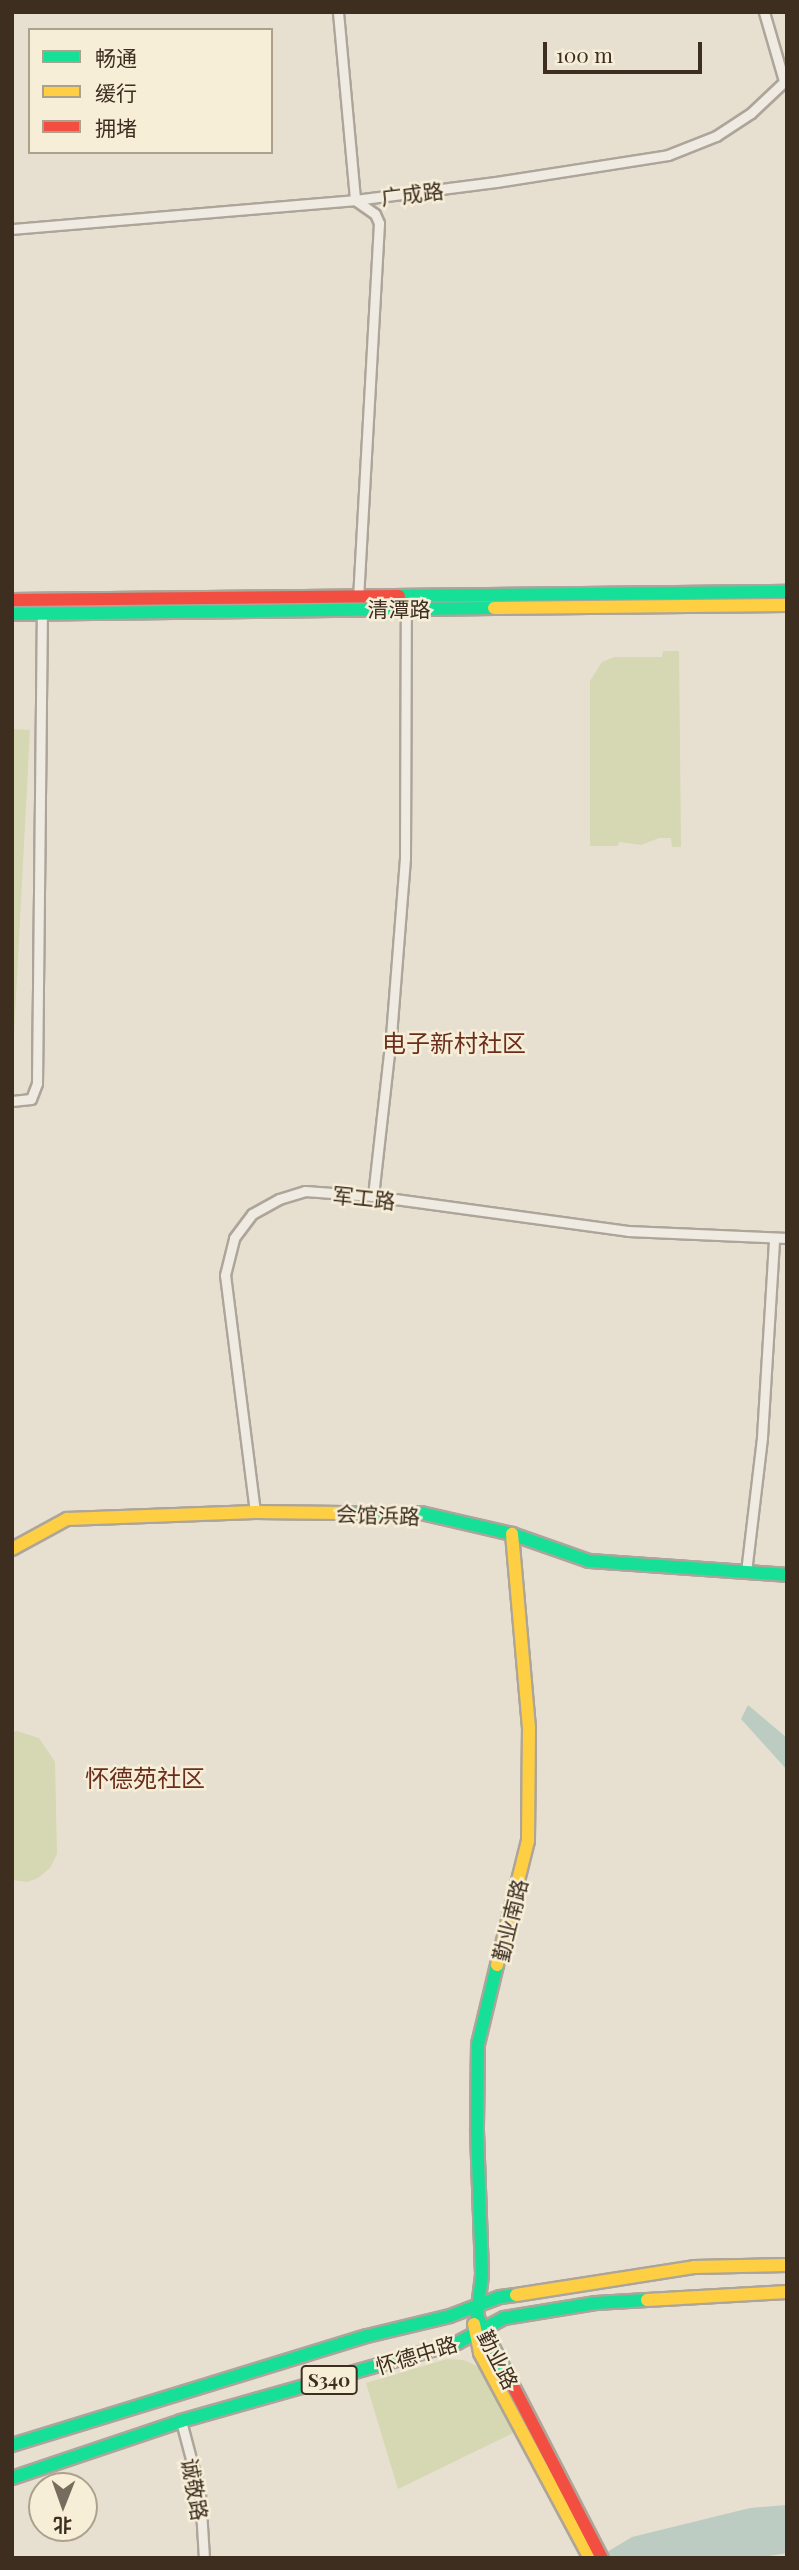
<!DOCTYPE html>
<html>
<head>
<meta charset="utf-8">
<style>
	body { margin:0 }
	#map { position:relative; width:799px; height:2570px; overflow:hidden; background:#e7e0d1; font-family:"Playfair Display","Noto Sans SC",serif }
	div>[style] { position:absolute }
	.green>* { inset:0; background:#d6d7b3; transform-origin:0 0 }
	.water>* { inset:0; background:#bcccc2 }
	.roads { filter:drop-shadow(2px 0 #ada599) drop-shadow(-2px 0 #ada599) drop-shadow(0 2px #ada599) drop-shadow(0 -2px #ada599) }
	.street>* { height:9px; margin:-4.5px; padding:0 4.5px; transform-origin:4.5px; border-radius:4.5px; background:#efebe3 }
	.fast>* { height:12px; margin:-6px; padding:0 6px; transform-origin:6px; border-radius:6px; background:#16e098 }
	.slow>* { height:12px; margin:-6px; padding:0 6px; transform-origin:6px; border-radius:6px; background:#ffcf43 }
	.jam>* { height:12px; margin:-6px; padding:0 6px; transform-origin:6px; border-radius:6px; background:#f24e42 }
	span { translate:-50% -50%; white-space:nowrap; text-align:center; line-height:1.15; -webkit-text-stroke:5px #f7eed8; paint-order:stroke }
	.shield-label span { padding:2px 5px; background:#f7eed8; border:2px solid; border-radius:5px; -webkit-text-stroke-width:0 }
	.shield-label { font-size:19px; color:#3d2e20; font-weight:700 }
	.street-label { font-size:21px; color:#3d2e20 }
	.quarter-label { font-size:24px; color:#6b2e1e }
	.frame { position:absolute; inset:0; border:14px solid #3d2e20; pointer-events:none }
	.legend { position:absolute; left:28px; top:28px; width:245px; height:126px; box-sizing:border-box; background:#f7eed8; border:2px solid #ada18e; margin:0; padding:9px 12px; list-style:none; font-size:21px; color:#3d2e20 }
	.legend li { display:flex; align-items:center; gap:14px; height:35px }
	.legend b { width:35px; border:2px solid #ada18e }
	.north { position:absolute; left:28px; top:2472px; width:70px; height:70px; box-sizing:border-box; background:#f7eed8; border:2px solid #ada18e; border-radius:50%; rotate:181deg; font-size:19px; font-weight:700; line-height:28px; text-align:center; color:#3d2e20 }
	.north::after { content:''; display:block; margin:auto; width:24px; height:32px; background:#786c5e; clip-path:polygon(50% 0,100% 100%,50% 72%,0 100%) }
	.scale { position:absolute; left:543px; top:42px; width:159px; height:32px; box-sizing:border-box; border:4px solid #3d2e20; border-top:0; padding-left:9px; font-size:21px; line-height:24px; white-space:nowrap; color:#3d2e20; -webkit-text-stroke:5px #f7eed8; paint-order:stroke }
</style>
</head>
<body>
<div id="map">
	<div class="green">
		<i style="clip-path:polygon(663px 651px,679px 651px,681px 847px,672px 847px,671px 838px,659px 838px,641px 845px,619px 842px,618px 846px,590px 846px,590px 681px,602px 662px,614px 657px,662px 657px)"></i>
		<i style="left:12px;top:729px;width:18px;height:359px;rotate:3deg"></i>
		<i style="clip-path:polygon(17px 1731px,39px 1738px,55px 1762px,57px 1854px,50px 1868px,38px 1878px,27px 1882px,12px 1880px,12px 1732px)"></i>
		<i style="clip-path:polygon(447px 2359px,464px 2360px,479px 2367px,491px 2383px,513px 2433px,398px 2489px,366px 2383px)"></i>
	</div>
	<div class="water">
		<i style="clip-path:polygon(748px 1705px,787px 1738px,787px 1770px,741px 1719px)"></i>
		<i style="clip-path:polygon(787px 2505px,787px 2553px,758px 2558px,597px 2558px,632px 2537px,750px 2508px)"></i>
	</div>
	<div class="roads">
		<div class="street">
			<i style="left:338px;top:12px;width:189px;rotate:84.8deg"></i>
			<i style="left:355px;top:200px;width:24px;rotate:35deg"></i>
			<i style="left:375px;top:214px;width:10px;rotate:66deg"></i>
			<i style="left:379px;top:223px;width:372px;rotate:93.2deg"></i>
			<i style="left:764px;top:12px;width:72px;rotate:73.8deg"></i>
			<i style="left:12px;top:229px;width:344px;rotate:-4.8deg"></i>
			<i style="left:355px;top:200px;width:142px;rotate:-7.3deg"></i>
			<i style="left:496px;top:182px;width:174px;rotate:-8.9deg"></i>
			<i style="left:668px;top:155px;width:52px;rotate:-21.6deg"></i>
			<i style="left:716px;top:136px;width:42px;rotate:-33.3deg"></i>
			<i style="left:751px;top:113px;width:50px;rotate:-43.4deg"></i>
			<i style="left:12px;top:1101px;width:19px;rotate:-6deg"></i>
			<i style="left:31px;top:1099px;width:17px;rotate:-69deg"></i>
			<i style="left:37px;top:1083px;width:470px;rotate:-89.4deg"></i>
			<i style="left:373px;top:1196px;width:161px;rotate:-83.6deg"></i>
			<i style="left:391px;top:1036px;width:179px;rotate:-85.5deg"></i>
			<i style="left:405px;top:858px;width:250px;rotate:-89.8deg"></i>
			<i style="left:255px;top:1512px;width:239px;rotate:-97.2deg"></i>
			<i style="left:225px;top:1275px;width:38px;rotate:-76deg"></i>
			<i style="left:234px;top:1238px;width:30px;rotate:-53deg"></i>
			<i style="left:252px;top:1214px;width:31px;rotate:-29deg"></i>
			<i style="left:279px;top:1199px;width:27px;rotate:-17deg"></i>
			<i style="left:305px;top:1191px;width:68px;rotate:4.2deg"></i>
			<i style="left:373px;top:1196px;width:257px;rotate:7.8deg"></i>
			<i style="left:628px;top:1231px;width:159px;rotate:2.5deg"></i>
			<i style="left:746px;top:1572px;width:136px;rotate:-83.2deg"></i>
			<i style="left:762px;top:1437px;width:199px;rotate:-86.5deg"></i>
			<i style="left:181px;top:2421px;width:74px;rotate:75.2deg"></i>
			<i style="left:200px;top:2493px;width:65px;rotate:86.5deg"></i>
		</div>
		<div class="fast">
			<i style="left:399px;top:596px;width:388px;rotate:-0.6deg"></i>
			<i style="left:12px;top:614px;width:482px;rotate:-0.7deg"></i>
			<i style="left:344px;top:1513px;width:77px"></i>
			<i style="left:421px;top:1513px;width:93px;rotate:13deg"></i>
			<i style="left:512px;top:1534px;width:82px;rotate:19.3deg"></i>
			<i style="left:589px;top:1561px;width:198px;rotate:4deg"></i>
			<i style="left:497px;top:1965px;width:81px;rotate:103.5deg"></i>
			<i style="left:478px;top:2044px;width:87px;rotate:90.7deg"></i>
			<i style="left:477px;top:2131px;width:144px;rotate:88deg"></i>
			<i style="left:482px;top:2275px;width:41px;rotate:97deg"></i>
			<i style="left:477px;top:2316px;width:76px;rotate:62.8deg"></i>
			<i style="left:12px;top:2445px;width:371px;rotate:-17.1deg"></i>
			<i style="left:367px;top:2336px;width:85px;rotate:-13.5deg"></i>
			<i style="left:450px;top:2316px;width:53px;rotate:-20.8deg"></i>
			<i style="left:500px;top:2297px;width:16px;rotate:-7deg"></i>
			<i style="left:12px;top:2478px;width:178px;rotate:-18.6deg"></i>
			<i style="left:181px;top:2421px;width:287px;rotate:-15.8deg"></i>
			<i style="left:457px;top:2343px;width:53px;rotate:-28deg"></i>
			<i style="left:504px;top:2318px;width:93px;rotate:-9.3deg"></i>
			<i style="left:596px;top:2303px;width:51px;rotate:-3.4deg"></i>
		</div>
		<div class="slow">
			<i style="left:494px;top:608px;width:293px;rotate:-0.6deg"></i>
			<i style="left:12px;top:1549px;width:63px;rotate:-28.6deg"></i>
			<i style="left:67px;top:1519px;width:188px;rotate:-2.1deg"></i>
			<i style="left:255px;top:1512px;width:89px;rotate:0.6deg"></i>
			<i style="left:497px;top:1965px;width:128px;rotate:-76deg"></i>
			<i style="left:528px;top:1841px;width:113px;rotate:-89.5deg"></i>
			<i style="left:529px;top:1728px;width:195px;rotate:-95deg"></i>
			<i style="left:516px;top:2295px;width:180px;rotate:-8.9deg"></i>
			<i style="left:694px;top:2267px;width:93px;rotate:-1.2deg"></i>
			<i style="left:647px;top:2300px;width:140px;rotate:-3.3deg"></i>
			<i style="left:474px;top:2324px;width:30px;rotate:78deg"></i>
			<i style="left:480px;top:2353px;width:233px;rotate:61.8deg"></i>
		</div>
		<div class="jam">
			<i style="left:12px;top:600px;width:387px;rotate:-0.6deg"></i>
			<i style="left:512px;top:2384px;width:196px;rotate:62.7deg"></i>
		</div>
	</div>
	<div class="shield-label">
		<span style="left:329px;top:2380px">S340</span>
	</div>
	<div class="street-label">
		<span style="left:412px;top:193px;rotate:-7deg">广成路</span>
		<span style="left:399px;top:608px">清潭路</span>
		<span style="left:364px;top:1197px;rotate:6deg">军工路</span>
		<span style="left:378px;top:1514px;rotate:2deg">会馆浜路</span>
		<span style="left:509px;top:1920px;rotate:-76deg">勤业南路</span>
		<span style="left:416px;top:2354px;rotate:-17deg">怀德中路</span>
		<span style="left:499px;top:2359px;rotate:63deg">勤业路</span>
		<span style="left:196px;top:2489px;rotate:80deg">诚敬路</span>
	</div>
	<div class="quarter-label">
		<span style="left:454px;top:1043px">电子新村社区</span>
		<span style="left:145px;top:1778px">怀德苑社区</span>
	</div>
	<div class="frame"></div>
	<ul class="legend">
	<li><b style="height:9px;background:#16e098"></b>畅通</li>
	<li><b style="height:9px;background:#ffcf43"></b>缓行</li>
	<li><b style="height:9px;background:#f24e42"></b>拥堵</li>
	</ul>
	<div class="north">北</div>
	<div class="scale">100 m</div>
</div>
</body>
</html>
